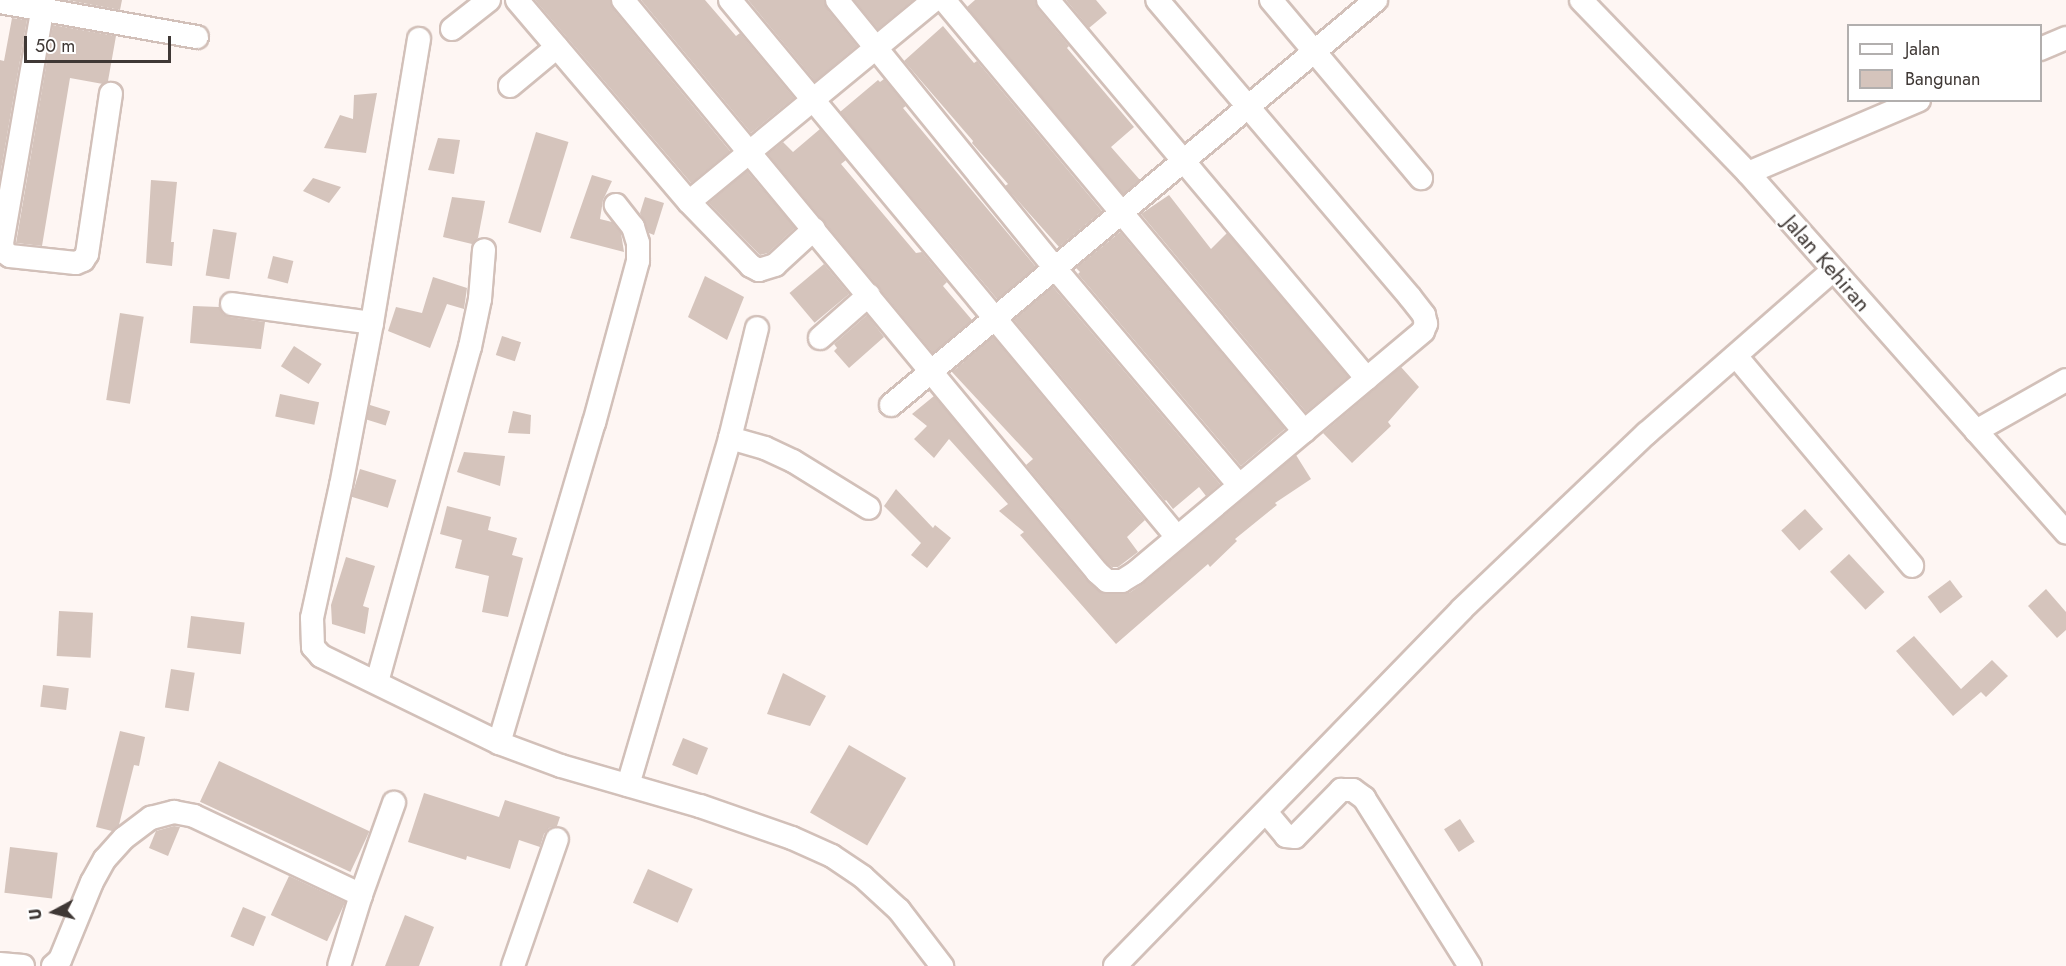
<!DOCTYPE html>
<html>
<head>
<meta charset="utf-8">
<style>
	body { margin:0 }
	#map { position:relative; width:2066px; height:966px; overflow:hidden; background:#fef6f3; font-family:Jost,sans-serif }
	div>[style] { position:absolute }
	.building>* { inset:0; background:#d5c4bc; transform-origin:0 0 }
	.roads { filter:drop-shadow(2px 0 #d2c0b9) drop-shadow(-2px 0 #d2c0b9) drop-shadow(0 2px #d2c0b9) drop-shadow(0 -2px #d2c0b9) }
	.minor>* { height:22px; margin:-11px; padding:0 11px; transform-origin:11px; border-radius:11px; background:#fff }
	span { translate:-50% -50%; white-space:nowrap; text-align:center; line-height:1.15; -webkit-text-stroke:4.5px #fff; paint-order:stroke }
	.street-label { font-size:22px; color:#3f3835 }
	.legend { position:absolute; left:1847px; top:24px; width:195px; height:78px; box-sizing:border-box; background:#fff; border:2px solid #b2afae; margin:0; padding:8px 10px; list-style:none; font-size:18px; color:#3f3835 }
	.legend li { display:flex; align-items:center; gap:12px; height:30px }
	.legend b { width:30px; border:2px solid #b2afae }
	.north { position:absolute; left:24px; top:882px; width:60px; height:60px; -webkit-text-stroke:4px #fff; paint-order:stroke; rotate:263deg; font-size:16px; font-weight:700; line-height:24px; text-align:center; color:#3f3835 }
	.north::after { content:''; display:block; margin:auto; width:21px; height:27px; background:#3f3835; clip-path:polygon(50% 0,100% 100%,50% 72%,0 100%) }
	.scale { position:absolute; left:24px; top:36px; width:147px; height:27px; box-sizing:border-box; border:3px solid #3f3835; border-top:0; padding-left:8px; font-size:18px; line-height:21px; white-space:nowrap; color:#3f3835; -webkit-text-stroke:4px #fff; paint-order:stroke }
</style>
</head>
<body>
<div id="map">
	<div class="building">
		<i style="clip-path:polygon(66px 0,122px 0,120px 10px)"></i>
		<i style="clip-path:polygon(535px 0,610px 0,613px 9px,730px 151px,691px 183px)"></i>
		<i style="clip-path:polygon(641px 0,705px 0,736px 36px,740px 33px,794px 98px,751px 133px)"></i>
		<i style="clip-path:polygon(748px 0,824px 0,827px 9px,857px 46px,815px 81px)"></i>
		<i style="clip-path:polygon(854px 0,913px 0,878px 29px)"></i>
		<i style="clip-path:polygon(975px 0,1035px 0,1038px 9px,1069px 46px,1067px 48px,1134px 127px,1111px 147px,1140px 180px,1123px 194px,967px 7px)"></i>
		<i style="clip-path:polygon(1066px 0,1096px 0,1107px 13px,1089px 28px)"></i>
		<i style="clip-path:polygon(12px 18px,27px 20px,0 176px,0 60px,4px 61px)"></i>
		<i style="clip-path:polygon(53px 25px,116px 36px,108px 81px,103px 84px,70px 78px,42px 246px,16px 243px)"></i>
		<i style="clip-path:polygon(943px 26px,974px 63px,977px 61px,1102px 211px,1059px 247px,1005px 186px,1008px 184px,972px 143px,973px 141px,904px 61px)"></i>
		<i style="clip-path:polygon(884px 79px,906px 106px,903px 108px,1036px 267px,997px 299px,840px 112px,878px 80px,880px 82px)"></i>
		<i style="clip-path:polygon(377px 93px,366px 153px,324px 148px,340px 115px,353px 119px,354px 95px)"></i>
		<i style="clip-path:polygon(820px 129px,846px 160px,841px 164px,916px 253px,922px 252px,947px 282px,943px 286px,972px 320px,933px 353px,768px 154px,783px 142px,793px 152px)"></i>
		<i style="left:536px;top:132px;width:34px;height:95px;rotate:17deg"></i>
		<i style="clip-path:polygon(438px 138px,460px 140px,454px 174px,428px 170px)"></i>
		<i style="clip-path:polygon(747px 171px,795px 228px,768px 253px,760px 255px,709px 203px)"></i>
		<i style="clip-path:polygon(592px 175px,612px 181px,603px 200px,600px 219px,612px 222px,621px 233px,624px 252px,570px 238px)"></i>
		<i style="clip-path:polygon(313px 178px,341px 187px,329px 203px,303px 191px)"></i>
		<i style="clip-path:polygon(151px 180px,177px 182px,171px 242px,174px 242px,172px 266px,146px 263px)"></i>
		<i style="clip-path:polygon(1169px 195px,1211px 249px,1227px 233px,1348px 377px,1306px 412px,1141px 214px)"></i>
		<i style="clip-path:polygon(452px 197px,485px 201px,478px 238px,472px 244px,443px 237px)"></i>
		<i style="clip-path:polygon(645px 197px,664px 203px,654px 235px,649px 233px,640px 213px)"></i>
		<i style="left:213px;top:229px;width:24px;height:47px;rotate:9deg"></i>
		<i style="clip-path:polygon(1120px 232px,1285px 429px,1241px 466px,1078px 274px,1080px 272px,1076px 268px)"></i>
		<i style="left:273px;top:256px;width:21px;height:23px;rotate:14deg"></i>
		<i style="left:824px;top:264px;width:39px;height:45px;rotate:50deg"></i>
		<i style="clip-path:polygon(705px 276px,744px 297px,727px 340px,688px 317px)"></i>
		<i style="clip-path:polygon(433px 277px,467px 288px,464px 309px,447px 304px,430px 348px,388px 331px,396px 307px,422px 313px)"></i>
		<i style="clip-path:polygon(1053px 287px,1220px 484px,1206px 496px,1199px 487px,1173px 509px,1166px 500px,1165px 501px,1014px 320px)"></i>
		<i style="clip-path:polygon(193px 306px,219px 307px,223px 314px,230px 317px,265px 322px,261px 349px,190px 343px)"></i>
		<i style="left:120px;top:313px;width:24px;height:88px;rotate:9deg"></i>
		<i style="clip-path:polygon(867px 315px,884px 337px,849px 368px,834px 351px,837px 348px,834px 344px)"></i>
		<i style="left:502px;top:336px;width:20px;height:20px;rotate:18deg"></i>
		<i style="clip-path:polygon(993px 337px,1145px 520px,1127px 537px,1138px 552px,1118px 567px,1112px 567px,1107px 563px,1026px 465px,1033px 459px,952px 372px)"></i>
		<i style="left:294px;top:346px;width:33px;height:24px;rotate:33deg"></i>
		<i style="clip-path:polygon(1401px 367px,1419px 387px,1388px 422px,1391px 426px,1352px 463px,1323px 433px)"></i>
		<i style="left:280px;top:394px;width:40px;height:23px;rotate:12deg"></i>
		<i style="clip-path:polygon(934px 396px,1087px 581px,1106px 594px,1129px 593px,1144px 583px,1296px 455px,1311px 479px,1275px 503px,1277px 505px,1235px 539px,1237px 541px,1210px 567px,1208px 564px,1116px 644px,1020px 535px,1024px 532px,999px 511px,1008px 504px,949px 439px,934px 458px,914px 439px,927px 426px,912px 414px)"></i>
		<i style="left:370px;top:405px;width:21px;height:15px;rotate:17deg"></i>
		<i style="clip-path:polygon(513px 411px,531px 415px,530px 434px,508px 433px)"></i>
		<i style="clip-path:polygon(464px 452px,505px 456px,500px 486px,457px 472px)"></i>
		<i style="left:360px;top:469px;width:38px;height:29px;rotate:17deg"></i>
		<i style="clip-path:polygon(896px 489px,933px 528px,935px 525px,951px 538px,927px 568px,911px 555px,921px 543px,884px 506px)"></i>
		<i style="clip-path:polygon(447px 506px,491px 517px,488px 530px,517px 538px,512px 555px,523px 558px,508px 617px,482px 612px,489px 576px,455px 568px,462px 540px,440px 534px)"></i>
		<i style="left:1805px;top:509px;width:27px;height:32px;rotate:48deg"></i>
		<i style="left:1849px;top:554px;width:52px;height:26px;rotate:47deg"></i>
		<i style="clip-path:polygon(346px 557px,375px 566px,363px 606px,369px 608px,365px 634px,332px 624px,331px 605px)"></i>
		<i style="left:1950px;top:580px;width:21px;height:28px;rotate:53deg"></i>
		<i style="clip-path:polygon(2046px 589px,2066px 612px,2066px 630px,2057px 638px,2028px 606px)"></i>
		<i style="left:59px;top:611px;width:34px;height:45px;rotate:3deg"></i>
		<i style="left:191px;top:616px;width:54px;height:32px;rotate:7deg"></i>
		<i style="clip-path:polygon(1914px 636px,1961px 689px,1992px 660px,2008px 676px,1986px 697px,1981px 692px,1953px 716px,1896px 651px)"></i>
		<i style="left:171px;top:669px;width:24px;height:39px;rotate:9deg"></i>
		<i style="clip-path:polygon(783px 673px,826px 696px,810px 726px,767px 714px)"></i>
		<i style="left:43px;top:685px;width:26px;height:22px;rotate:7deg"></i>
		<i style="clip-path:polygon(120px 731px,145px 737px,139px 766px,134px 765px,119px 825px,112px 831px,96px 827px)"></i>
		<i style="left:683px;top:738px;width:27px;height:29px;rotate:22deg"></i>
		<i style="left:849px;top:745px;width:66px;height:78px;rotate:30deg"></i>
		<i style="left:219px;top:761px;width:166px;height:45px;rotate:25deg"></i>
		<i style="clip-path:polygon(424px 793px,499px 817px,505px 800px,560px 817px,557px 826px,549px 828px,544px 834px,540px 847px,519px 840px,510px 869px,467px 856px,466px 860px,408px 842px)"></i>
		<i style="left:1460px;top:819px;width:27px;height:19px;rotate:57deg"></i>
		<i style="clip-path:polygon(174px 826px,180px 827px,168px 856px,149px 848px,156px 831px)"></i>
		<i style="left:10px;top:847px;width:48px;height:46px;rotate:7deg"></i>
		<i style="left:648px;top:869px;width:49px;height:37px;rotate:24deg"></i>
		<i style="left:289px;top:876px;width:62px;height:43px;rotate:25deg"></i>
		<i style="left:243px;top:907px;width:25px;height:32px;rotate:23deg"></i>
		<i style="clip-path:polygon(405px 915px,434px 927px,419px 966px,385px 966px)"></i>
	</div>
	<div class="roads">
		<div class="minor">
			<i style="left:44px;top:0;width:248px;rotate:99.8deg"></i>
			<i style="left:2px;top:244px;width:8px;rotate:76deg"></i>
			<i style="left:4px;top:252px;width:7px;rotate:34deg"></i>
			<i style="left:10px;top:256px;width:66px;rotate:6.1deg"></i>
			<i style="left:76px;top:263px;width:8px;rotate:-23deg"></i>
			<i style="left:83px;top:260px;width:7px;rotate:-56deg"></i>
			<i style="left:87px;top:254px;width:162px;rotate:-81.5deg"></i>
			<i style="left:517px;top:0;width:265px;rotate:49.6deg"></i>
			<i style="left:689px;top:202px;width:318px;rotate:-39.5deg"></i>
			<i style="left:623px;top:0;width:743px;rotate:50.35deg"></i>
			<i style="left:1097px;top:572px;width:13px;rotate:42deg"></i>
			<i style="left:1107px;top:581px;width:15px"></i>
			<i style="left:1122px;top:581px;width:15px;rotate:-32deg"></i>
			<i style="left:1135px;top:573px;width:376px;rotate:-40deg"></i>
			<i style="left:1423px;top:331px;width:8px;rotate:-67deg"></i>
			<i style="left:1426px;top:324px;width:9px;rotate:-103deg"></i>
			<i style="left:1424px;top:315px;width:23px;rotate:-128deg"></i>
			<i style="left:1410px;top:297px;width:390px;rotate:-130.4deg"></i>
			<i style="left:730px;top:0;width:699px;rotate:50.23deg"></i>
			<i style="left:837px;top:0;width:344px;rotate:50.9deg"></i>
			<i style="left:1054px;top:267px;width:286px;rotate:49.7deg"></i>
			<i style="left:944px;top:0;width:562px;rotate:50.13deg"></i>
			<i style="left:1048px;top:0;width:495px;rotate:49.9deg"></i>
			<i style="left:1271px;top:0;width:233px;rotate:49.9deg"></i>
			<i style="left:1581px;top:0;width:240px;rotate:46deg"></i>
			<i style="left:1748px;top:173px;width:480px;rotate:48.5deg"></i>
			<i style="left:0;top:2px;width:200px;rotate:10.1deg"></i>
			<i style="left:452px;top:29px;width:47px;rotate:-38.1deg"></i>
			<i style="left:419px;top:39px;width:288px;rotate:99.4deg"></i>
			<i style="left:372px;top:323px;width:165px;rotate:100.8deg"></i>
			<i style="left:341px;top:485px;width:136px;rotate:102.3deg"></i>
			<i style="left:312px;top:618px;width:29px;rotate:88deg"></i>
			<i style="left:313px;top:647px;width:12px;rotate:48deg"></i>
			<i style="left:321px;top:656px;width:198px;rotate:26deg"></i>
			<i style="left:499px;top:743px;width:66px;rotate:20.4deg"></i>
			<i style="left:561px;top:766px;width:145px;rotate:16.1deg"></i>
			<i style="left:700px;top:806px;width:97px;rotate:19.2deg"></i>
			<i style="left:792px;top:838px;width:44px;rotate:24.2deg"></i>
			<i style="left:832px;top:856px;width:37px;rotate:34deg"></i>
			<i style="left:863px;top:877px;width:49px;rotate:42.5deg"></i>
			<i style="left:899px;top:910px;width:71px;rotate:52.5deg"></i>
			<i style="left:2040px;top:49px;width:28px;rotate:-23deg"></i>
			<i style="left:510px;top:86px;width:61px;rotate:-39.7deg"></i>
			<i style="left:1748px;top:173px;width:186px;rotate:-23.1deg"></i>
			<i style="left:689px;top:202px;width:89px;rotate:45.9deg"></i>
			<i style="left:751px;top:266px;width:9px;rotate:27deg"></i>
			<i style="left:759px;top:270px;width:17px;rotate:-17deg"></i>
			<i style="left:775px;top:265px;width:53px;rotate:-42.7deg"></i>
			<i style="left:232px;top:304px;width:141px;rotate:7.7deg"></i>
			<i style="left:820px;top:338px;width:65px;rotate:-41.3deg"></i>
			<i style="left:1736px;top:356px;width:274px;rotate:50deg"></i>
			<i style="left:891px;top:405px;width:632px;rotate:-39.86deg"></i>
			<i style="left:1976px;top:431px;width:103px;rotate:-29.5deg"></i>
			<i style="left:730px;top:438px;width:36px;rotate:16deg"></i>
			<i style="left:765px;top:448px;width:31px;rotate:25deg"></i>
			<i style="left:793px;top:461px;width:89px;rotate:31.7deg"></i>
			<i style="left:377px;top:682px;width:348px;rotate:-74.5deg"></i>
			<i style="left:470px;top:347px;width:49px;rotate:-78.2deg"></i>
			<i style="left:480px;top:299px;width:49px;rotate:-85.3deg"></i>
			<i style="left:499px;top:743px;width:334px;rotate:-73.5deg"></i>
			<i style="left:594px;top:423px;width:168px;rotate:-74.8deg"></i>
			<i style="left:638px;top:261px;width:18px;rotate:-90deg"></i>
			<i style="left:638px;top:243px;width:17px;rotate:-107deg"></i>
			<i style="left:633px;top:227px;width:28px;rotate:-128deg"></i>
			<i style="left:628px;top:785px;width:362px;rotate:-73.6deg"></i>
			<i style="left:730px;top:438px;width:113px;rotate:-76.2deg"></i>
			<i style="left:1266px;top:812px;width:31px;rotate:50deg"></i>
			<i style="left:1286px;top:836px;width:9px;rotate:6deg"></i>
			<i style="left:1295px;top:837px;width:66px;rotate:-45.6deg"></i>
			<i style="left:1341px;top:790px;width:12px"></i>
			<i style="left:1353px;top:790px;width:14px;rotate:36deg"></i>
			<i style="left:1364px;top:798px;width:199px;rotate:57.8deg"></i>
			<i style="left:361px;top:895px;width:98px;rotate:-70.3deg"></i>
			<i style="left:0;top:964px;width:23px;rotate:5deg"></i>
			<i style="left:53px;top:966px;width:9px;rotate:-41deg"></i>
			<i style="left:60px;top:960px;width:84px;rotate:-67.7deg"></i>
			<i style="left:92px;top:882px;width:26px;rotate:-61deg"></i>
			<i style="left:105px;top:859px;width:28px;rotate:-48deg"></i>
			<i style="left:124px;top:838px;width:34px;rotate:-37deg"></i>
			<i style="left:151px;top:818px;width:24px;rotate:-15deg"></i>
			<i style="left:174px;top:812px;width:20px;rotate:11deg"></i>
			<i style="left:194px;top:816px;width:185px;rotate:25.3deg"></i>
			<i style="left:361px;top:895px;width:74px;rotate:107.2deg"></i>
			<i style="left:513px;top:966px;width:134px;rotate:-70.9deg"></i>
			<i style="left:1115px;top:966px;width:498px;rotate:-45.8deg"></i>
			<i style="left:1462px;top:609px;width:255px;rotate:-43.6deg"></i>
			<i style="left:1647px;top:433px;width:247px;rotate:-41.2deg"></i>
		</div>
	</div>
	<div class="street-label">
		<span style="left:1827px;top:263px;rotate:49deg">Jalan Kehiran</span>
	</div>
	<ul class="legend">
	<li><b style="height:8px;background:#fff"></b>Jalan</li>
	<li><b style="height:16px;background:#d5c4bc"></b>Bangunan</li>
	</ul>
	<div class="north">U</div>
	<div class="scale">50 m</div>
</div>
</body>
</html>
